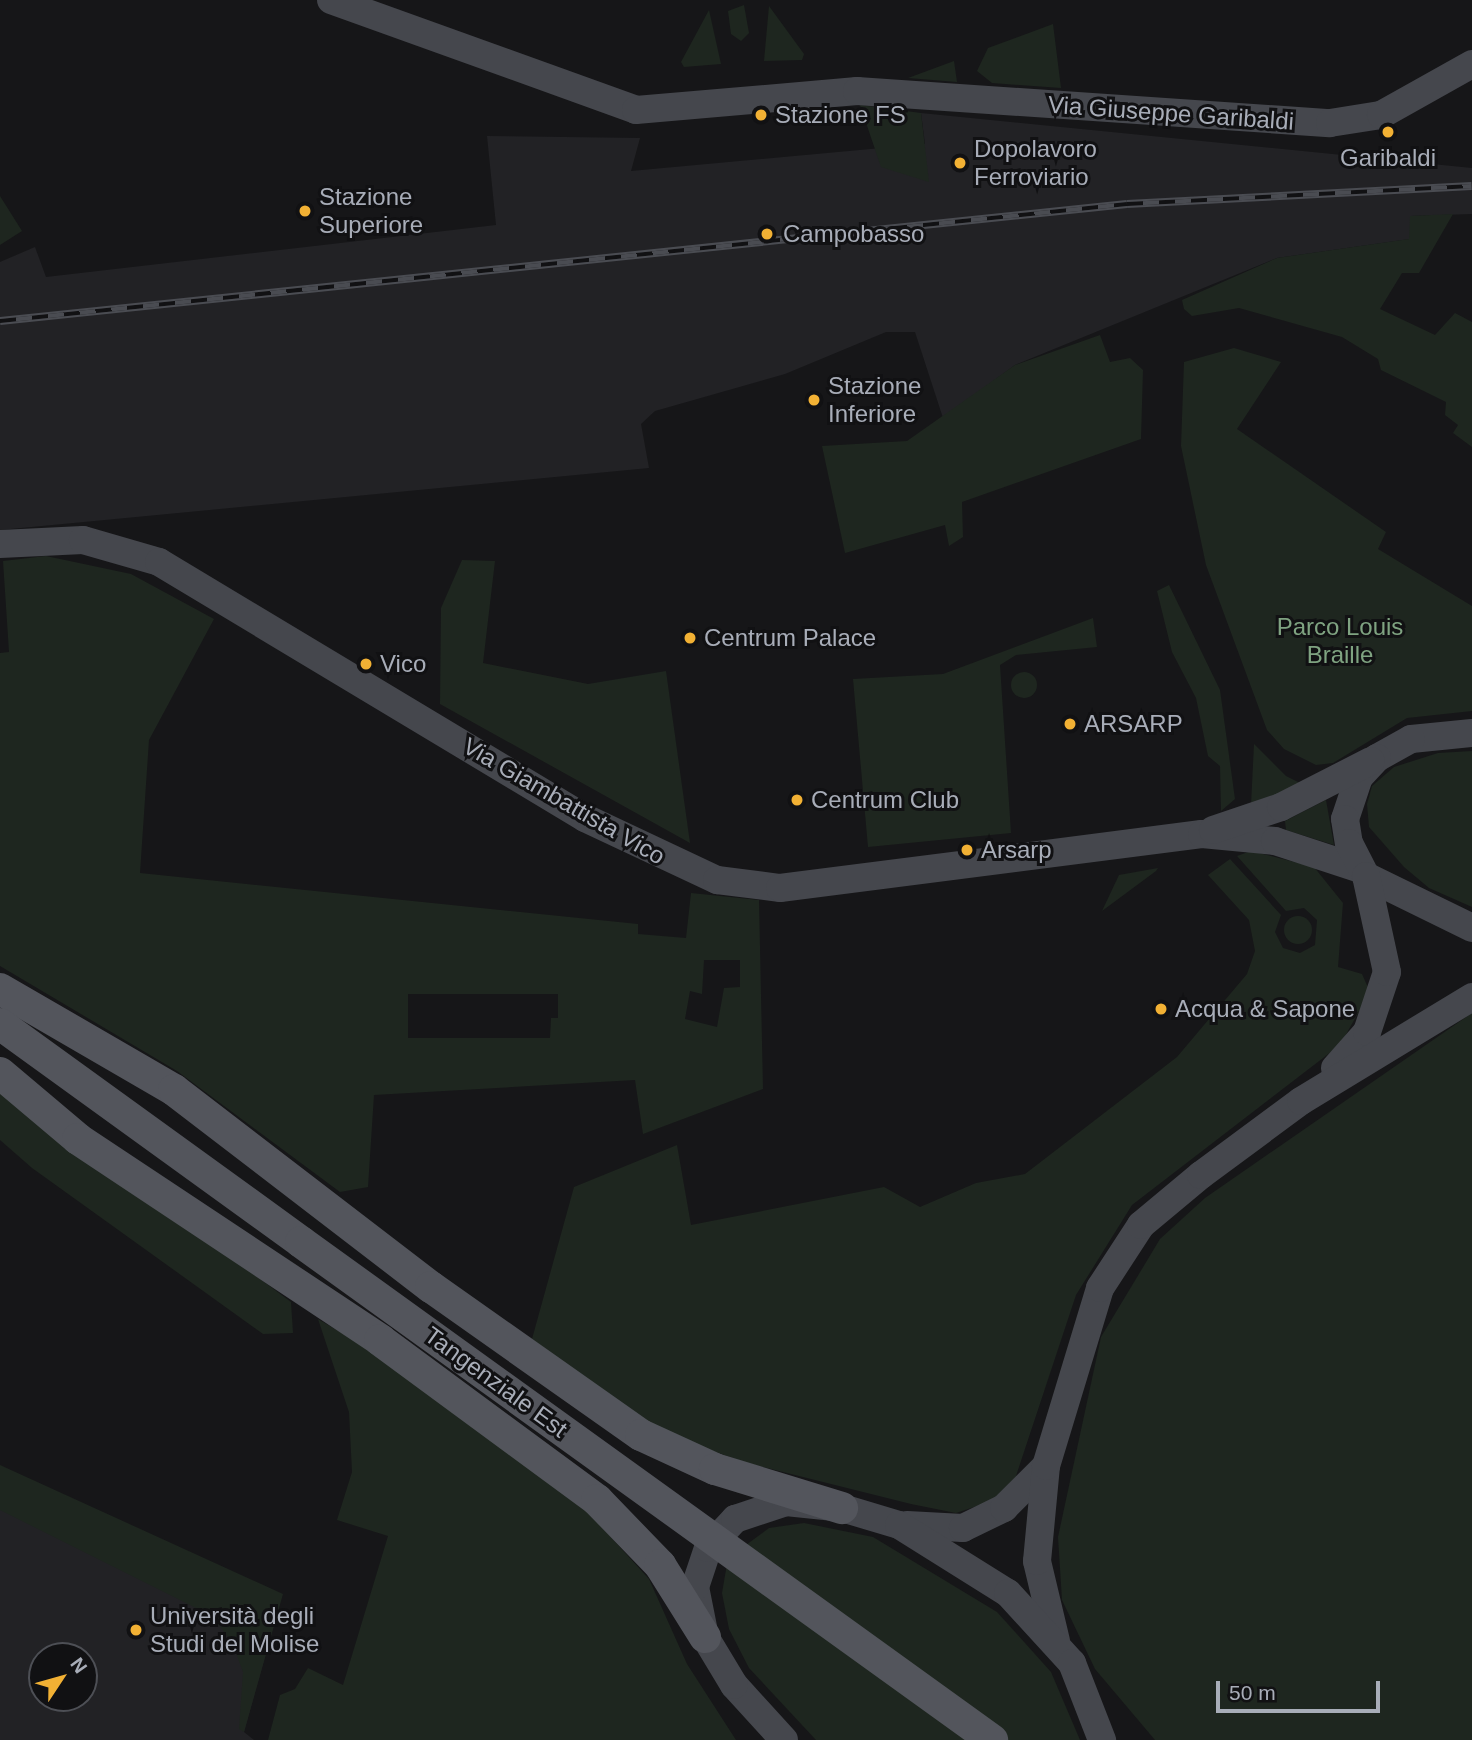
<!DOCTYPE html>
<html>
<head>
<meta charset="utf-8">
<style>
	body { margin:0 }
	#map { position:relative; width:1472px; height:1740px; overflow:hidden; background:#161618; font-family:Arial,sans-serif }
	div>[style] { position:absolute }
	.built>* { inset:0; background:#222225 }
	.green>* { inset:0; background:#1e261f }
	.round { border-radius:50% }
	.secondary>* { height:28px; margin:-14px; padding:0 14px; transform-origin:14px; border-radius:14px; background:#45474d }
	.primary>* { height:32px; margin:-16px; padding:0 16px; transform-origin:16px; border-radius:16px; background:#53555c }
	.rail>* { height:8px; margin-top:-4px; transform-origin:0; background:repeating-linear-gradient(90deg,#111113 0 16px,#4a4c52 0 32px); box-sizing:border-box; border-block:2px solid #4a4c52 }
	.primary-bridge>* { height:32px; margin:-16px; padding:0 16px; transform-origin:16px; border-radius:16px; background:#53555c }
	.dots>* { width:19px; height:19px; translate:-50% -50%; box-sizing:border-box; border:4px solid #111113; border-radius:50% }
	span { translate:-50% -50%; white-space:nowrap; text-align:center; line-height:1.15; -webkit-text-stroke:6px #111113; paint-order:stroke }
	.street-label { font-size:24px; color:#a8adb8 }
	.poi-label { font-size:24px; color:#a8adb8 }
	.left { translate:0 -50%; text-align:left }
	.park-label { font-size:24px; color:#7fa381 }
	.north { position:absolute; left:28px; top:1642px; width:70px; height:70px; box-sizing:border-box; background:#111113; border:2px solid #4d4f55; border-radius:50%; rotate:54deg; font-size:19px; font-weight:700; line-height:28px; text-align:center; color:#a8adb8 }
	.north::after { content:''; display:block; margin:auto; width:24px; height:32px; background:#f2b134; clip-path:polygon(50% 0,100% 100%,50% 72%,0 100%) }
	.scale { position:absolute; left:1216px; top:1681px; width:164px; height:32px; box-sizing:border-box; border:4px solid #a8adb8; border-top:0; padding-left:9px; font-size:21px; line-height:24px; white-space:nowrap; color:#a8adb8; -webkit-text-stroke:5px #111113; paint-order:stroke }
</style>
</head>
<body>
<div id="map">
	<div class="built">
		<i style="clip-path:polygon(921px 113px,1472px 168px,1472px 214px,1411px 216px,1410px 239px,1277px 258px,1015px 365px,943px 418px,915px 332px,886px 332px,785px 374px,655px 411px,641px 424px,649px 468px,0 530px,0 262px,35px 247px,46px 277px,496px 225px,487px 136px,640px 138px,631px 171px,925px 144px)"></i>
		<i style="clip-path:polygon(evenodd,0 1478px,280px 1603px,244px 1732px,254px 1740px,0 1740px,0 1478px,42px 1656px,84px 1656px,84px 1698px,42px 1698px,42px 1656px)"></i>
	</div>
	<div class="green">
		<i style="clip-path:polygon(744px 5px,749px 33px,741px 41px,731px 34px,728px 11px)"></i>
		<i style="clip-path:polygon(769px 6px,804px 54px,802px 60px,764px 61px)"></i>
		<i style="clip-path:polygon(709px 10px,721px 64px,684px 67px,681px 62px)"></i>
		<i style="clip-path:polygon(1053px 24px,1061px 88px,992px 83px,977px 71px,988px 48px)"></i>
		<i style="clip-path:polygon(954px 61px,957px 82px,908px 78px)"></i>
		<i style="clip-path:polygon(860px 105px,921px 113px,929px 182px,881px 167px)"></i>
		<i style="clip-path:polygon(0 196px,22px 231px,0 245px)"></i>
		<i style="clip-path:polygon(1453px 214px,1419px 273px,1402px 273px,1380px 309px,1435px 335px,1455px 313px,1472px 322px,1472px 447px,1453px 433px,1458px 425px,1445px 415px,1446px 402px,1381px 370px,1378px 359px,1342px 337px,1239px 308px,1192px 316px,1184px 309px,1182px 300px,1277px 258px,1409px 239px,1410px 216px)"></i>
		<i style="clip-path:polygon(1100px 335px,1110px 362px,1130px 358px,1143px 370px,1141px 439px,962px 502px,963px 537px,949px 546px,945px 525px,845px 553px,822px 446px,907px 441px,1015px 365px)"></i>
		<i style="clip-path:polygon(1234px 348px,1281px 362px,1237px 429px,1386px 532px,1378px 549px,1472px 606px,1472px 711px,1407px 718px,1333px 763px,1316px 765px,1284px 749px,1267px 730px,1206px 565px,1181px 446px,1184px 362px)"></i>
		<i style="clip-path:polygon(evenodd,46px 556px,131px 574px,214px 619px,149px 740px,140px 873px,638px 924px,638px 934px,686px 938px,691px 893px,759px 900px,763px 1089px,643px 1134px,635px 1080px,374px 1095px,368px 1187px,340px 1192px,177px 1071px,0 966px,0 653px,9px 652px,3px 561px,46px 556px,704px 960px,740px 960px,740px 987px,724px 988px,717px 1027px,685px 1019px,690px 991px,702px 994px,704px 960px,46px 556px,408px 994px,558px 994px,558px 1018px,551px 1018px,550px 1038px,408px 1038px,408px 994px)"></i>
		<i style="clip-path:polygon(462px 560px,495px 561px,483px 663px,588px 684px,666px 671px,690px 843px,440px 704px,441px 608px)"></i>
		<i style="clip-path:polygon(1169px 585px,1220px 690px,1235px 799px,1221px 811px,1220px 766px,1208px 756px,1196px 698px,1172px 652px,1157px 591px)"></i>
		<i style="clip-path:polygon(1093px 618px,1097px 647px,1016px 655px,1000px 665px,1011px 833px,868px 847px,853px 679px,943px 674px)"></i>
		<i class="round" style="left:1011px;top:672px;width:26px;height:26px"></i>
		<i style="clip-path:polygon(1254px 744px,1286px 776px,1302px 784px,1251px 805px)"></i>
		<i style="clip-path:polygon(1472px 751px,1472px 907px,1429px 888px,1404px 867px,1369px 827px,1367px 804px,1372px 786px,1394px 767px,1438px 753px)"></i>
		<i style="clip-path:polygon(1326px 800px,1334px 845px,1286px 830px,1285px 821px)"></i>
		<i style="clip-path:polygon(1251px 851px,1314px 867px,1343px 903px,1338px 967px,1362px 974px,1370px 992px,1340px 1045px,1132px 1205px,1076px 1295px,1014px 1482px,989px 1502px,956px 1513px,911px 1504px,747px 1463px,659px 1432px,532px 1339px,574px 1187px,677px 1145px,691px 1225px,884px 1187px,920px 1207px,976px 1183px,1025px 1174px,1177px 1057px,1247px 974px,1255px 951px,1249px 920px,1208px 875px,1230px 859px,1281px 915px,1275px 932px,1283px 948px,1300px 953px,1315px 945px,1317px 920px,1304px 908px,1286px 911px,1237px 856px)"></i>
		<i style="clip-path:polygon(1158px 868px,1156px 871px,1102px 911px,1119px 875px)"></i>
		<i class="round" style="left:1284px;top:916px;width:28px;height:28px"></i>
		<i style="clip-path:polygon(1472px 1013px,1472px 1740px,1155px 1740px,1095px 1669px,1062px 1600px,1058px 1537px,1101px 1337px,1160px 1239px,1205px 1198px)"></i>
		<i style="clip-path:polygon(0 1084px,291px 1302px,293px 1333px,263px 1334px,32px 1168px,0 1140px)"></i>
		<i style="clip-path:polygon(318px 1319px,389px 1361px,587px 1511px,649px 1579px,687px 1664px,736px 1740px,268px 1740px,280px 1695px,295px 1689px,308px 1668px,343px 1685px,388px 1536px,337px 1520px,352px 1472px,349px 1412px)"></i>
		<i style="clip-path:polygon(0 1465px,283px 1594px,244px 1732px,239px 1729px,243px 1672px,232px 1642px,212px 1616px,0 1510px)"></i>
		<i style="clip-path:polygon(804px 1523px,873px 1537px,997px 1612px,1051px 1672px,1080px 1740px,816px 1740px,749px 1668px,729px 1629px,722px 1593px,727px 1564px,746px 1545px,769px 1528px)"></i>
	</div>
	<div class="secondary">
		<i style="left:331px;top:0;width:324px;rotate:19.8deg"></i>
		<i style="left:636px;top:110px;width:222px;rotate:-4.9deg"></i>
		<i style="left:857px;top:91px;width:474px;rotate:3.9deg"></i>
		<i style="left:1330px;top:123px;width:52px;rotate:-8.9deg"></i>
		<i style="left:1381px;top:115px;width:104px;rotate:-29.3deg"></i>
		<i style="left:0;top:544px;width:83px;rotate:-2.8deg"></i>
		<i style="left:83px;top:540px;width:79px;rotate:16.1deg"></i>
		<i style="left:159px;top:562px;width:497px;rotate:31deg"></i>
		<i style="left:585px;top:818px;width:146px;rotate:25.2deg"></i>
		<i style="left:717px;top:880px;width:64px;rotate:7.2deg"></i>
		<i style="left:780px;top:888px;width:425px;rotate:-7.3deg"></i>
		<i style="left:1202px;top:834px;width:73px;rotate:5.5deg"></i>
		<i style="left:1275px;top:841px;width:89px;rotate:18.2deg"></i>
		<i style="left:1472px;top:733px;width:61px;rotate:174.4deg"></i>
		<i style="left:1411px;top:739px;width:39px;rotate:151deg"></i>
		<i style="left:1377px;top:758px;width:26px;rotate:133deg"></i>
		<i style="left:1359px;top:777px;width:44px;rotate:108.4deg"></i>
		<i style="left:1345px;top:819px;width:24px;rotate:81deg"></i>
		<i style="left:1349px;top:843px;width:37px;rotate:63deg"></i>
		<i style="left:1366px;top:876px;width:118px;rotate:26.1deg"></i>
		<i style="left:1213px;top:830px;width:72px;rotate:-18.7deg"></i>
		<i style="left:1281px;top:807px;width:101px;rotate:-27.1deg"></i>
		<i style="left:1335px;top:1068px;width:48px;rotate:-48.4deg"></i>
		<i style="left:1367px;top:1032px;width:63px;rotate:-71.6deg"></i>
		<i style="left:1387px;top:972px;width:98px;rotate:-102.3deg"></i>
		<i style="left:907px;top:1525px;width:56px;rotate:3.1deg"></i>
		<i style="left:963px;top:1528px;width:46px;rotate:-26deg"></i>
		<i style="left:1004px;top:1508px;width:59px;rotate:-45deg"></i>
		<i style="left:1056px;top:1641px;width:82px;rotate:-103.4deg"></i>
		<i style="left:1037px;top:1561px;width:95px;rotate:-84.6deg"></i>
		<i style="left:1046px;top:1466px;width:186px;rotate:-73.1deg"></i>
		<i style="left:1100px;top:1288px;width:75px;rotate:-56.9deg"></i>
		<i style="left:1141px;top:1225px;width:78px;rotate:-39.8deg"></i>
		<i style="left:1201px;top:1175px;width:124px;rotate:-36.5deg"></i>
		<i style="left:1301px;top:1101px;width:200px;rotate:-31.3deg"></i>
		<i style="left:784px;top:1740px;width:74px;rotate:-132.3deg"></i>
		<i style="left:734px;top:1685px;width:56px;rotate:-121.1deg"></i>
		<i style="left:705px;top:1637px;width:51px;rotate:-101.3deg"></i>
		<i style="left:695px;top:1587px;width:41px;rotate:-71.6deg"></i>
		<i style="left:708px;top:1548px;width:40px;rotate:-47deg"></i>
		<i style="left:735px;top:1519px;width:54px;rotate:-18.4deg"></i>
		<i style="left:786px;top:1502px;width:56px;rotate:6.1deg"></i>
		<i style="left:842px;top:1508px;width:59px;rotate:16.6deg"></i>
		<i style="left:899px;top:1525px;width:128px;rotate:32deg"></i>
		<i style="left:1008px;top:1593px;width:95px;rotate:47.6deg"></i>
		<i style="left:1072px;top:1663px;width:83px;rotate:68.7deg"></i>
	</div>
	<div class="primary">
		<i style="left:0;top:989px;width:201px;rotate:30.1deg"></i>
		<i style="left:174px;top:1090px;width:324px;rotate:37.5deg"></i>
		<i style="left:431px;top:1287px;width:257px;rotate:35.2deg"></i>
		<i style="left:641px;top:1435px;width:81px;rotate:24.7deg"></i>
		<i style="left:715px;top:1469px;width:133px;rotate:17.1deg"></i>
		<i style="left:0;top:1024px;width:372px;rotate:35.9deg"></i>
		<i style="left:0;top:1073px;width:102px;rotate:40.2deg"></i>
		<i style="left:78px;top:1139px;width:363px;rotate:33.6deg"></i>
		<i style="left:380px;top:1340px;width:270px;rotate:36.4deg"></i>
		<i style="left:597px;top:1500px;width:91px;rotate:45.9deg"></i>
		<i style="left:660px;top:1565px;width:85px;rotate:58deg"></i>
	</div>
	<div class="rail">
		<i style="left:0;top:321px;width:1133px;rotate:-5.93deg"></i>
		<i style="left:1127px;top:204px;width:345px;rotate:-3deg"></i>
	</div>
	<div class="primary-bridge">
		<i style="left:301px;top:1242px;width:852px;rotate:35.78deg"></i>
	</div>
	<div class="dots">
		<i style="left:761px;top:115px;background:#f2b134"></i>
		<i style="left:1388px;top:132px;background:#f2b134"></i>
		<i style="left:960px;top:163px;background:#f2b134"></i>
		<i style="left:305px;top:211px;background:#f2b134"></i>
		<i style="left:767px;top:234px;background:#f2b134"></i>
		<i style="left:814px;top:400px;background:#f2b134"></i>
		<i style="left:690px;top:638px;background:#f2b134"></i>
		<i style="left:366px;top:664px;background:#f2b134"></i>
		<i style="left:1070px;top:724px;background:#f2b134"></i>
		<i style="left:797px;top:800px;background:#f2b134"></i>
		<i style="left:967px;top:850px;background:#f2b134"></i>
		<i style="left:1161px;top:1009px;background:#f2b134"></i>
		<i style="left:136px;top:1630px;background:#f2b134"></i>
	</div>
	<div class="street-label">
		<span style="left:1171px;top:113px;rotate:4deg">Via Giuseppe Garibaldi</span>
		<span style="left:564px;top:801px;rotate:30deg">Via Giambattista Vico</span>
		<span style="left:496px;top:1382px;rotate:36deg">Tangenziale Est</span>
	</div>
	<div class="poi-label">
		<span class="left" style="left:775px;top:115px">Stazione FS</span>
		<span class="left" style="left:974px;top:163px">Dopolavoro<br>Ferroviario</span>
		<span style="left:1388px;top:158px">Garibaldi</span>
		<span class="left" style="left:319px;top:211px">Stazione<br>Superiore</span>
		<span class="left" style="left:783px;top:234px">Campobasso</span>
		<span class="left" style="left:828px;top:400px">Stazione<br>Inferiore</span>
		<span class="left" style="left:704px;top:638px">Centrum Palace</span>
		<span class="left" style="left:380px;top:664px">Vico</span>
		<span class="left" style="left:1084px;top:724px">ARSARP</span>
		<span class="left" style="left:811px;top:800px">Centrum Club</span>
		<span class="left" style="left:981px;top:850px">Arsarp</span>
		<span class="left" style="left:1175px;top:1009px">Acqua &amp; Sapone</span>
		<span class="left" style="left:150px;top:1630px">Università degli<br>Studi del Molise</span>
	</div>
	<div class="park-label">
		<span style="left:1340px;top:641px">Parco Louis<br>Braille</span>
	</div>
	<div class="north">N</div>
	<div class="scale">50 m</div>
</div>
</body>
</html>
